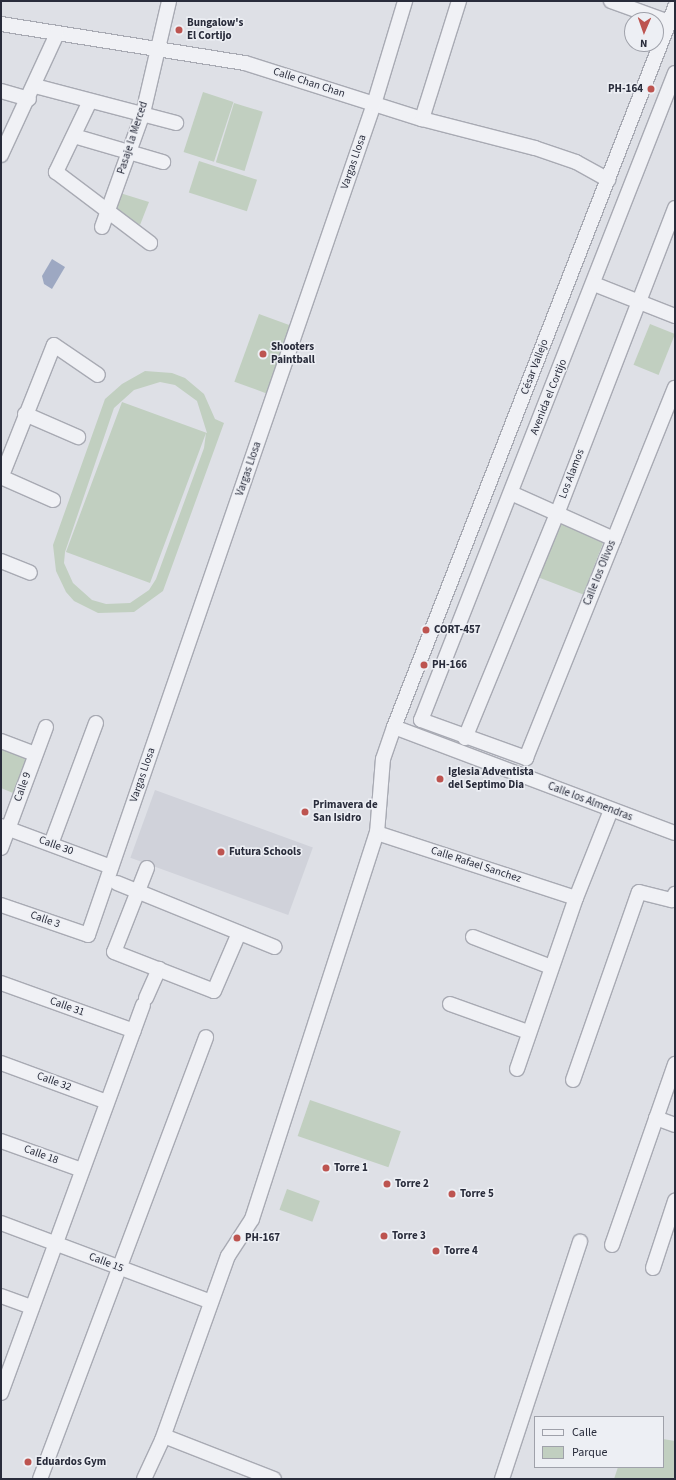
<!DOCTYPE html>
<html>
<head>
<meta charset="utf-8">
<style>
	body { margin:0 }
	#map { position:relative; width:676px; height:1480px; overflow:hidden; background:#dee0e6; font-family:"Source Sans 3",sans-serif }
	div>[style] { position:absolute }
	.built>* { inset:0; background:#d0d2da; transform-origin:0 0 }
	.green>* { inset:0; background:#c1cfc0; transform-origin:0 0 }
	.water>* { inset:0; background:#9da8c2 }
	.roads { filter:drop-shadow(1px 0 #a8aab3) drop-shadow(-1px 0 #a8aab3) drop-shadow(0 1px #a8aab3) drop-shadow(0 -1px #a8aab3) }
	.minor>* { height:14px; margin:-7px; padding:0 7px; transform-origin:7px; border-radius:7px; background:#f0f1f5 }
	.dots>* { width:11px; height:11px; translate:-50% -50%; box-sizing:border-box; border:2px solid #edeff4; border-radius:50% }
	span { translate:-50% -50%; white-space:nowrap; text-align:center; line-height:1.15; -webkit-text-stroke:3px #edeff4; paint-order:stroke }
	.poi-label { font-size:11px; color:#292c3b; font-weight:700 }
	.left { translate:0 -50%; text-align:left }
	.right { translate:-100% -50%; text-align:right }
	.street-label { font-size:11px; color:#292c3b }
	.frame { position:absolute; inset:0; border:2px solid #292c3b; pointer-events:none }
	.legend { position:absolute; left:534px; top:1416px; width:130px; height:52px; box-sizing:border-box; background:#edeff4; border:1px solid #9fa1aa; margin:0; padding:5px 7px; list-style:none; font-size:12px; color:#292c3b }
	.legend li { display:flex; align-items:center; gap:8px; height:20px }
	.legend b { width:20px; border:1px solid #9fa1aa }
	.north { position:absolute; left:624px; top:12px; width:40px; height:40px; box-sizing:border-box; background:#edeff4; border:1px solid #9fa1aa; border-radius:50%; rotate:182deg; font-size:11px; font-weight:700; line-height:16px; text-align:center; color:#292c3b }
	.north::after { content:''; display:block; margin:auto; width:14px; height:18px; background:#bd5450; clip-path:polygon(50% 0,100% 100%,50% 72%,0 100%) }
</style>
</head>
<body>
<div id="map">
	<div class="built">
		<i style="left:155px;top:790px;width:168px;height:72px;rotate:20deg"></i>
	</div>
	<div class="green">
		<i style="left:203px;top:92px;width:32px;height:63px;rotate:18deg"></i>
		<i style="left:234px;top:103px;width:30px;height:62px;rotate:17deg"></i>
		<i style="left:199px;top:161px;width:61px;height:33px;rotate:18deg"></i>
		<i style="clip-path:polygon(120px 193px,149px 202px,140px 225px,114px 208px)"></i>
		<i style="left:259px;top:314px;width:35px;height:72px;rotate:20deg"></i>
		<i style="left:650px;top:324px;width:27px;height:44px;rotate:22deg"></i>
		<i style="clip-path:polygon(evenodd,145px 371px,172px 373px,185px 378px,204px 394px,215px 419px,224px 423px,163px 591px,134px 612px,98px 613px,74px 601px,66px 592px,56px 571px,53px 545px,105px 399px,122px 384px,145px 371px,160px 382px,175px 385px,197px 401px,207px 433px,122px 402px,66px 552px,150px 583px,206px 433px,204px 448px,156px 579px,149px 590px,130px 603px,106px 604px,92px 600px,73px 583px,64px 563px,65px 552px,114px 408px,134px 390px,160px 382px)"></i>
		<i style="left:559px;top:521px;width:49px;height:60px;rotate:21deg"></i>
		<i style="clip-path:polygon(1px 746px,27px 756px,13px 793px,1px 788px)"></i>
		<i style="left:310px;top:1100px;width:96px;height:38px;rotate:19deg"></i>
		<i style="left:287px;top:1189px;width:35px;height:22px;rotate:20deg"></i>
		<i style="clip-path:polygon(663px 1439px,675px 1441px,675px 1479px,614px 1479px,618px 1467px,663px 1467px)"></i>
	</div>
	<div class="water">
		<i style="clip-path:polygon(52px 259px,65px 267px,52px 289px,44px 284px,42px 276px)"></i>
	</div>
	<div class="roads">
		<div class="minor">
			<i style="left:611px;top:1px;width:62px;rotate:19.9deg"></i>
			<i style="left:1px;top:24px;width:247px;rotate:9.1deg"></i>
			<i style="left:245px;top:63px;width:186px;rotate:17.6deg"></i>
			<i style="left:422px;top:119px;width:117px;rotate:14.4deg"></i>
			<i style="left:535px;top:148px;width:43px;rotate:18.9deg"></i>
			<i style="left:576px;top:162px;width:37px;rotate:29deg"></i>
			<i style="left:675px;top:73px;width:695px;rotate:111.43deg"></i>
			<i style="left:421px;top:720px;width:112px;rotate:19.9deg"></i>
			<i style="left:526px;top:758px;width:399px;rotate:-68.1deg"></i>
			<i style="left:35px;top:86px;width:146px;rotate:14.7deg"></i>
			<i style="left:1px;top:91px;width:29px;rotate:16deg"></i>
			<i style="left:90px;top:101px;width:79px;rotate:115.6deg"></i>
			<i style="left:56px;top:172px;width:118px;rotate:37.1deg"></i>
			<i style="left:422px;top:119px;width:124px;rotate:-72.6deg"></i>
			<i style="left:74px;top:136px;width:93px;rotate:16.3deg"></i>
			<i style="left:1px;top:155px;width:133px;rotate:-65.2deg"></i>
			<i style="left:102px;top:227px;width:121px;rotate:-70.2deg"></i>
			<i style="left:143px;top:113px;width:115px;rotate:-76.9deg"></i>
			<i style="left:594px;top:284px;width:87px;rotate:21.6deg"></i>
			<i style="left:25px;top:414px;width:58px;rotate:23.5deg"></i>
			<i style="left:1px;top:477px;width:57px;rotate:23.9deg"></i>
			<i style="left:1px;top:478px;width:143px;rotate:-68.3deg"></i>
			<i style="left:54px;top:345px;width:53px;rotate:34.3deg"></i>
			<i style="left:511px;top:493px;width:113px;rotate:24.1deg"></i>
			<i style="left:1px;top:561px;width:31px;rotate:22deg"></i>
			<i style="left:394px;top:727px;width:300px;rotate:20.7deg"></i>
			<i style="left:465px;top:738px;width:242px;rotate:-67.7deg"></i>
			<i style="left:557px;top:514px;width:328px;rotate:-68.9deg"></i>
			<i style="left:1px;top:741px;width:36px;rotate:21deg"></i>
			<i style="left:1px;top:826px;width:117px;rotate:20.4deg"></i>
			<i style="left:377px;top:833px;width:209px;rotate:18.1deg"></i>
			<i style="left:51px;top:844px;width:129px;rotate:-69.6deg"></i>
			<i style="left:1px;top:848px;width:129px;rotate:-69.6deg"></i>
			<i style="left:147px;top:868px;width:90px;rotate:111.4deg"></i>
			<i style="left:114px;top:952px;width:107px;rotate:21.3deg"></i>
			<i style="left:214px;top:991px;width:63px;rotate:-66.7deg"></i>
			<i style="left:117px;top:883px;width:170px;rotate:22.1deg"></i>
			<i style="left:1px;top:905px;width:92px;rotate:19deg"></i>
			<i style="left:88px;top:935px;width:879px;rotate:-71.01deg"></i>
			<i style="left:374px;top:104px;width:108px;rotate:-73.2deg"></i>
			<i style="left:473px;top:937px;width:84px;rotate:21deg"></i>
			<i style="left:1px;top:983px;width:141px;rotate:19.8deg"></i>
			<i style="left:146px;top:998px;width:32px;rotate:-66deg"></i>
			<i style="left:450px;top:1004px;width:83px;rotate:19.7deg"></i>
			<i style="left:1px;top:1063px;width:113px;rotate:20.2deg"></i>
			<i style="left:517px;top:1069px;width:181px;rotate:-71deg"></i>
			<i style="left:576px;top:898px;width:95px;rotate:-68.3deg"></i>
			<i style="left:573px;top:1080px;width:199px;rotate:-70.7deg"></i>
			<i style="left:639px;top:892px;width:34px;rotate:14deg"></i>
			<i style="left:672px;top:900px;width:7px;rotate:-63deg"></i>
			<i style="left:656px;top:1118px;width:20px;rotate:20deg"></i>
			<i style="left:1px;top:1141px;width:86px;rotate:19.7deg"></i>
			<i style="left:1px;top:1223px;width:224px;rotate:20.6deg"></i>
			<i style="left:612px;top:1245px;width:192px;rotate:-70.8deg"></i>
			<i style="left:653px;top:1268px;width:71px;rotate:-71.8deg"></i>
			<i style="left:1px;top:1296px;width:33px;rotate:20deg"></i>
			<i style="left:1px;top:1393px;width:413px;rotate:-69.9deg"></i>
			<i style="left:164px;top:1436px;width:118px;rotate:21.4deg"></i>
			<i style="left:40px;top:1479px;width:472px;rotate:-69.4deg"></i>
			<i style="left:144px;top:1479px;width:43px;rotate:-65.2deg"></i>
			<i style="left:162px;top:1440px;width:195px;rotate:-70.3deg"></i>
			<i style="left:228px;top:1256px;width:44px;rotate:-57deg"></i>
			<i style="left:252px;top:1219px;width:406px;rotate:-72.1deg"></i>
			<i style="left:377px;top:833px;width:74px;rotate:-85.4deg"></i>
			<i style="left:383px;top:759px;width:34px;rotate:-71deg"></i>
			<i style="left:394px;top:727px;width:773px;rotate:-68.68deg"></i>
			<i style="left:502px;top:1479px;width:250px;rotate:-71.8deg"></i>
		</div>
	</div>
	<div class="dots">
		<i style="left:179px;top:30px;background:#bd5450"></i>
		<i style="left:651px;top:89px;background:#bd5450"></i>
		<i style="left:263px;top:354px;background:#bd5450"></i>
		<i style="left:426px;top:630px;background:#bd5450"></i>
		<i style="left:424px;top:665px;background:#bd5450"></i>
		<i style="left:440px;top:779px;background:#bd5450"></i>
		<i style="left:305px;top:812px;background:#bd5450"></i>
		<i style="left:221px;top:852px;background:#bd5450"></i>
		<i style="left:326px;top:1168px;background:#bd5450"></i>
		<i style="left:387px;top:1184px;background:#bd5450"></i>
		<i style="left:452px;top:1194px;background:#bd5450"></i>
		<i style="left:384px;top:1236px;background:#bd5450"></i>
		<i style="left:237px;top:1238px;background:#bd5450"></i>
		<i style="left:436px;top:1251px;background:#bd5450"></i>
		<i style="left:28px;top:1462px;background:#bd5450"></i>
	</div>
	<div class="poi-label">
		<span class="left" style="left:187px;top:30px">Bungalow's<br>El Cortijo</span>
		<span class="right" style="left:643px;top:89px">PH-164</span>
		<span class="left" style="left:271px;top:354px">Shooters<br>Paintball</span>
		<span class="left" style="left:434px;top:630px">CORT-457</span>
		<span class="left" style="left:432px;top:665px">PH-166</span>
		<span class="left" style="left:448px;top:779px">Iglesia Adventista<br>del Septimo Dia</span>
		<span class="left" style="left:313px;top:812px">Primavera de<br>San Isidro</span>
		<span class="left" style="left:229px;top:852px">Futura Schools</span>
		<span class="left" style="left:334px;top:1168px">Torre 1</span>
		<span class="left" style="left:395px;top:1184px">Torre 2</span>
		<span class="left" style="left:460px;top:1194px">Torre 5</span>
		<span class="left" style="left:392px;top:1236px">Torre 3</span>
		<span class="left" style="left:245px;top:1238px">PH-167</span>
		<span class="left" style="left:444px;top:1251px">Torre 4</span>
		<span class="left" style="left:36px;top:1462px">Eduardos Gym</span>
	</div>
	<div class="street-label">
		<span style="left:309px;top:83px;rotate:18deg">Calle Chan Chan</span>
		<span style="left:133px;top:138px;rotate:-72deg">Pasaje la Merced</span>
		<span style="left:354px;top:162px;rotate:-71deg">Vargas Llosa</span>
		<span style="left:535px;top:367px;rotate:-69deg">César Vallejo</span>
		<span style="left:549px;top:397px;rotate:-68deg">Avenida el Cortijo</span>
		<span style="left:249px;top:469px;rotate:-71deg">Vargas Llosa</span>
		<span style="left:572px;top:474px;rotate:-69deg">Los Alamos</span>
		<span style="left:600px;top:573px;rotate:-68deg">Calle los Olivos</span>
		<span style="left:143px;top:775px;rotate:-71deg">Vargas Llosa</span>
		<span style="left:23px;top:787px;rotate:-70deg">Calle 9</span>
		<span style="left:590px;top:802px;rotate:21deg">Calle los Almendras</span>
		<span style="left:56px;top:846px;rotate:20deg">Calle 30</span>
		<span style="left:476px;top:865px;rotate:18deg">Calle Rafael Sanchez</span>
		<span style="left:45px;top:920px;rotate:19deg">Calle 3</span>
		<span style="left:67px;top:1007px;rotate:20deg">Calle 31</span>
		<span style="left:54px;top:1082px;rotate:20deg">Calle 32</span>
		<span style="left:41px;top:1155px;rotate:20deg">Calle 18</span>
		<span style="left:106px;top:1263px;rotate:21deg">Calle 15</span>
	</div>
	<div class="frame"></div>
	<ul class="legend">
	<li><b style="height:5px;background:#f0f1f5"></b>Calle</li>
	<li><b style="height:11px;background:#c1cfc0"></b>Parque</li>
	</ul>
	<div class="north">N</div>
</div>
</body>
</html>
